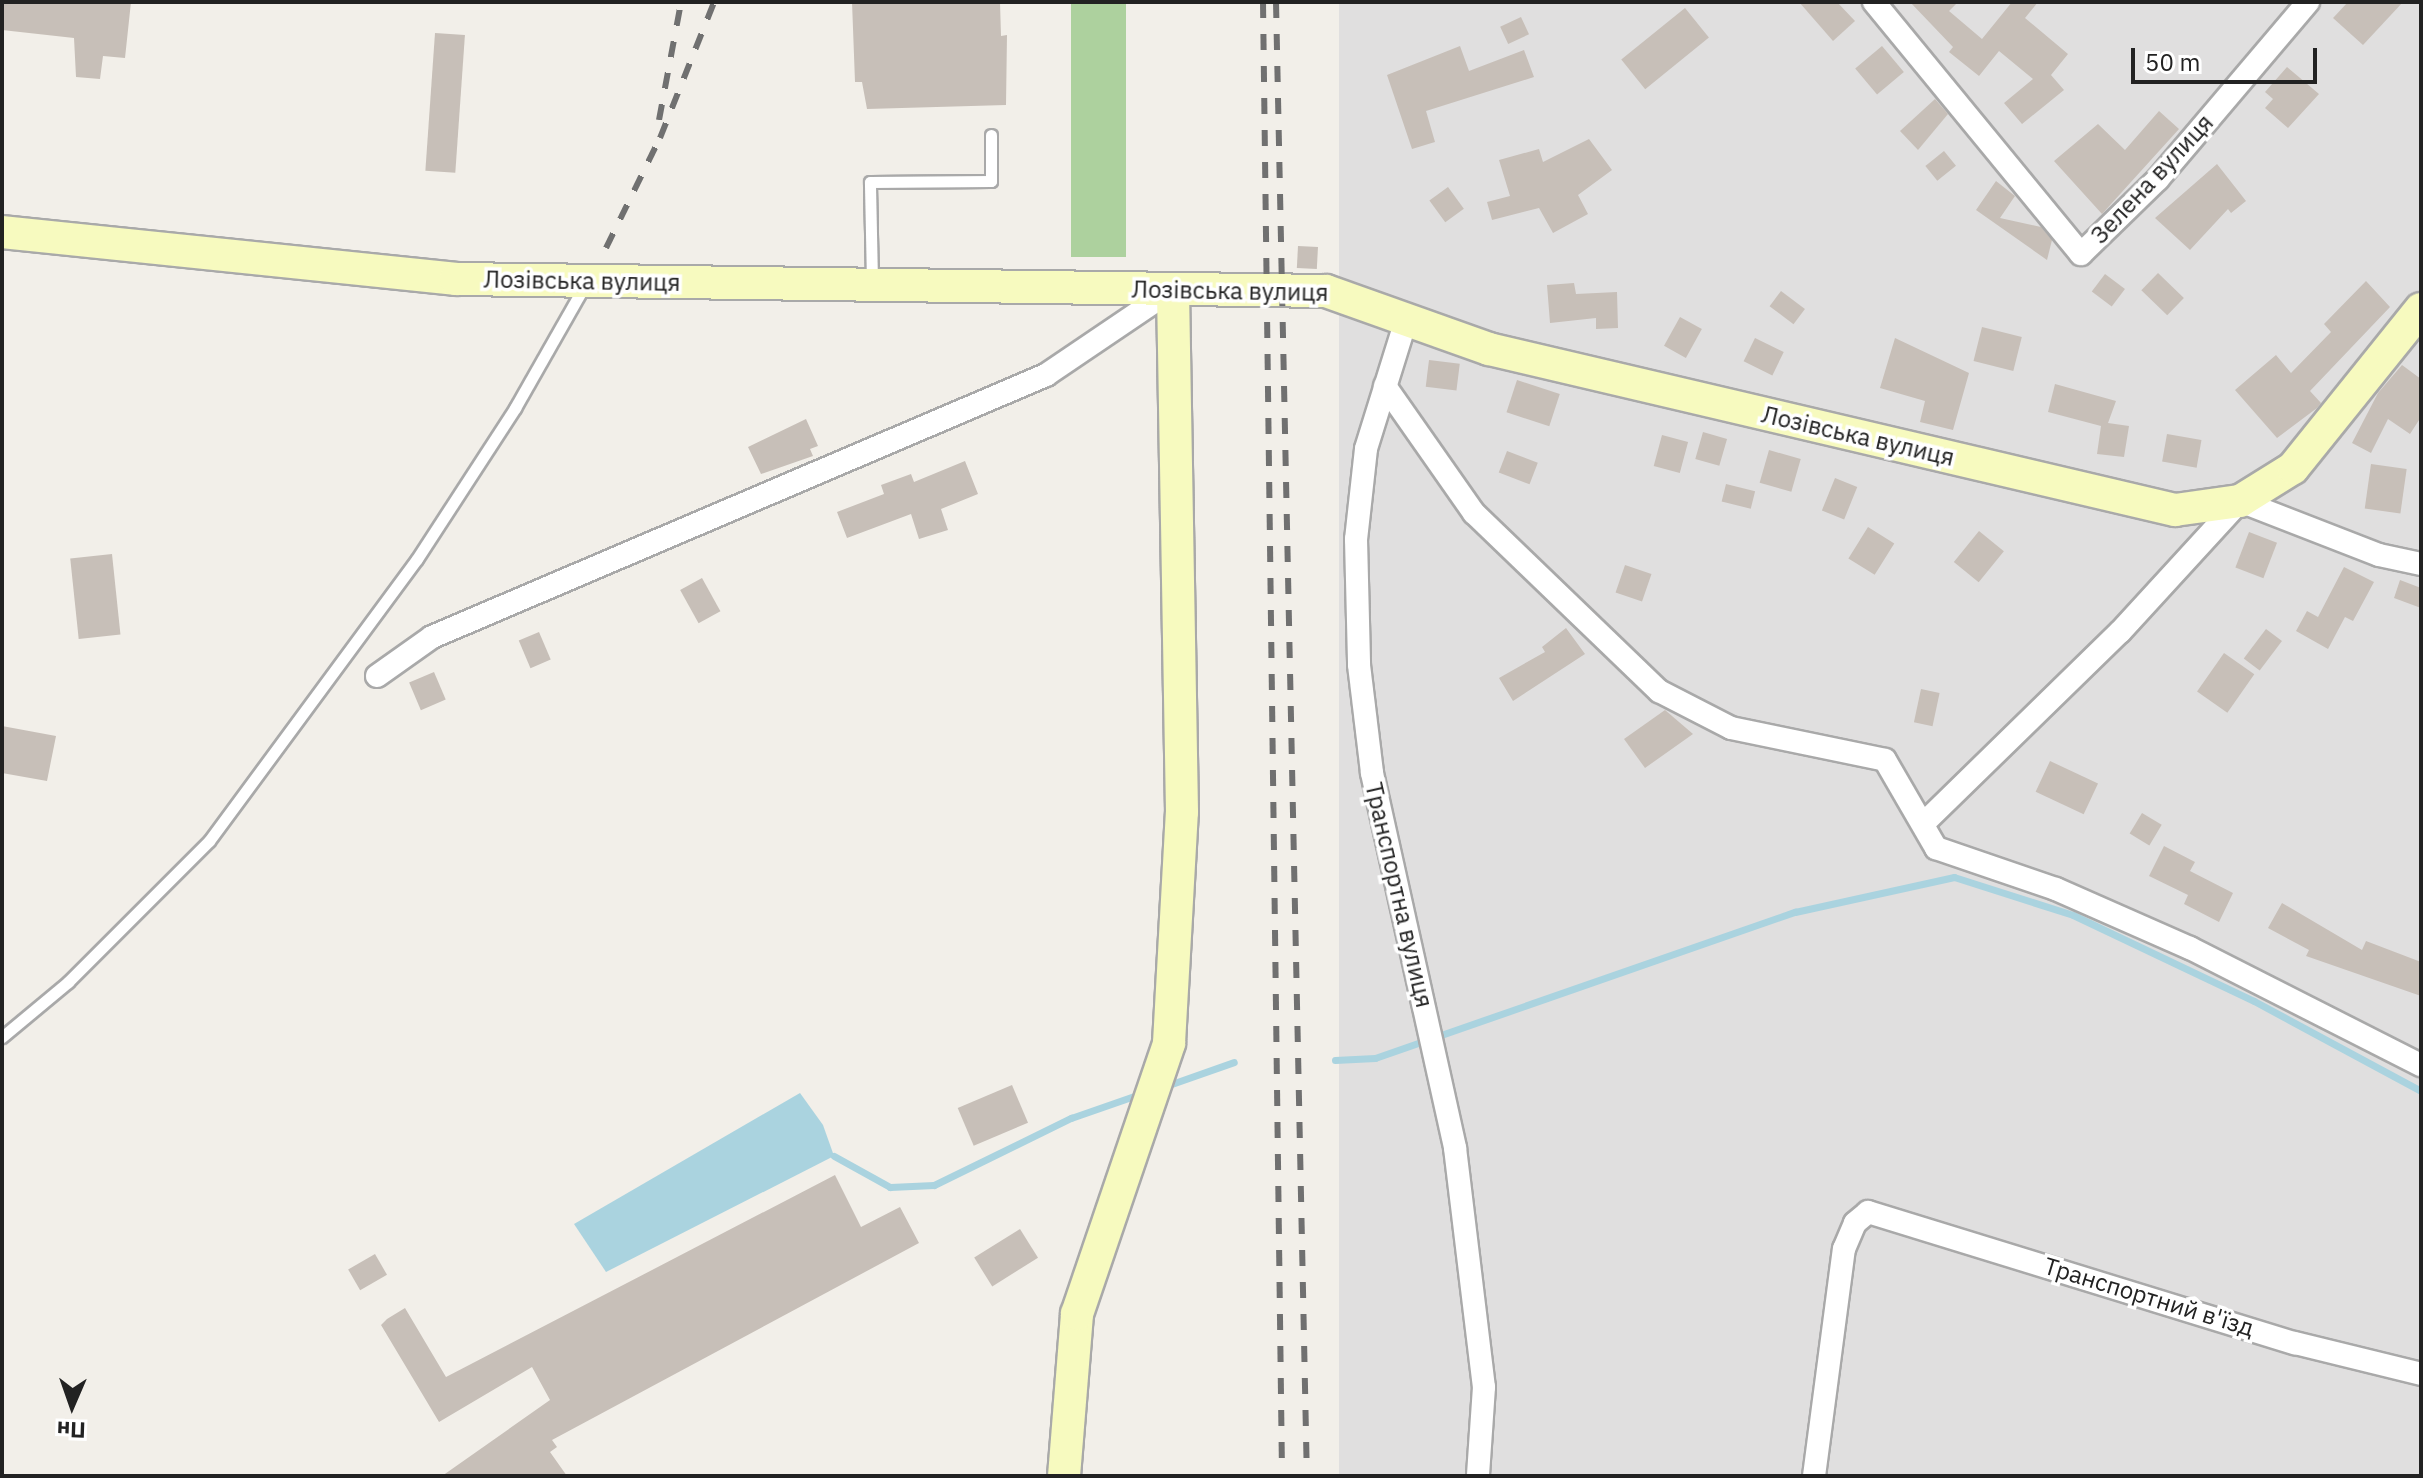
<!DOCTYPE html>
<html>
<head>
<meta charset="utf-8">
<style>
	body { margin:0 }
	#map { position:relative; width:2423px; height:1478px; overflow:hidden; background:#f2efe9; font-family:"IBM Plex Sans",sans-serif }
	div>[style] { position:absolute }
	.residential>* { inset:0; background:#e0dfdf; transform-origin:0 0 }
	.forest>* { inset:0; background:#add19e; transform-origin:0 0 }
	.water>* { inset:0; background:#aad3df }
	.stream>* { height:7px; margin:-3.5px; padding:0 3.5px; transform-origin:3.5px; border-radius:3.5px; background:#aad3df }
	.building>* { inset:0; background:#c7bfb8; transform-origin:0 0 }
	.roads { filter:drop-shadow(2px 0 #a9a9a9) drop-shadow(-2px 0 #a9a9a9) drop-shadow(0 2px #a9a9a9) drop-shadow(0 -2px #a9a9a9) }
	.lane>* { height:11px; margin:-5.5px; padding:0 5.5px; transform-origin:5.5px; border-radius:5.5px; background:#fff }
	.street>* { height:22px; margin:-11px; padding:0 11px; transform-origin:11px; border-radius:11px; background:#fff }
	.secondary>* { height:32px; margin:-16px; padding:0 16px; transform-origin:16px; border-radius:16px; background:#f7fabf }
	.rail>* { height:6px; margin-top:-3px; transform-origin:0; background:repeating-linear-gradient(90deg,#707070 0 16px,transparent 0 32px) }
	span { translate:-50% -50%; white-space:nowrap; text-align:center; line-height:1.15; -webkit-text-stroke:7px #fff; paint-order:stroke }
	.street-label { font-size:24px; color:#222 }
	.frame { position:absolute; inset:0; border:4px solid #222; pointer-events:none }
	.north { position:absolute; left:32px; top:1366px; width:80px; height:80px; -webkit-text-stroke:6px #fff; paint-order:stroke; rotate:182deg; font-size:22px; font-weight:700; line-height:32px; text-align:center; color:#222 }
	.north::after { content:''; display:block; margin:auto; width:28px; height:36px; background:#222; clip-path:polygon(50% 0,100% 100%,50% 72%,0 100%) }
	.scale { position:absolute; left:2131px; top:48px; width:186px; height:36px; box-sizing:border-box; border:4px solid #222; border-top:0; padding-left:10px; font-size:24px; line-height:28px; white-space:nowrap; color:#222; -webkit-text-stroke:6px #fff; paint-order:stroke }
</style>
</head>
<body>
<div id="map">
	<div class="residential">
		<i style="left:1339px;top:2px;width:1082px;height:1474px"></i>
	</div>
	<div class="forest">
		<i style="left:1071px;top:2px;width:55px;height:255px"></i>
	</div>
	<div class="water">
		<i style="clip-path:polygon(800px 1093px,823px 1125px,834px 1156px,606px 1272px,574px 1224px)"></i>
	</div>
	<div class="stream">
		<i style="left:1335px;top:1060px;width:40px;rotate:-2.9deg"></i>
		<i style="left:1375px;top:1058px;width:445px;rotate:-19.2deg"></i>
		<i style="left:1795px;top:912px;width:163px;rotate:-12.4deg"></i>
		<i style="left:1954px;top:877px;width:125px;rotate:17.7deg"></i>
		<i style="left:2073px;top:915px;width:200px;rotate:25.4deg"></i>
		<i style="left:2254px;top:1001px;width:190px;rotate:28.3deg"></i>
		<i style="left:1163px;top:1087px;width:75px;rotate:-19.4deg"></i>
		<i style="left:834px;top:1156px;width:64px;rotate:29deg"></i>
		<i style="left:890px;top:1187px;width:44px;rotate:-2.6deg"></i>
		<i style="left:934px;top:1185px;width:153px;rotate:-26.1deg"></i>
		<i style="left:1071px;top:1118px;width:73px;rotate:-19.2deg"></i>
	</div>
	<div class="building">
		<i style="clip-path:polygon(2px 2px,131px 2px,125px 58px,103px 56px,100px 79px,76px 77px,74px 38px,2px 30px)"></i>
		<i style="clip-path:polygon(852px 2px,1000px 2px,1001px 36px,1007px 35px,1006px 105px,867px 109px,862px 82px,855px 82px)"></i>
		<i style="clip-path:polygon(1799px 2px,1837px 2px,1855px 21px,1833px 41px)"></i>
		<i style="clip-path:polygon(1910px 2px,1958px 2px,1949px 11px,1982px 39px,2012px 2px,2038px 2px,2025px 18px,2068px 54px,2051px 75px,2064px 90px,2022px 124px,2004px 103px,2033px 79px,1999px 51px,1979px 76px,1949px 52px,1953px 47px)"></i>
		<i style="clip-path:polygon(2348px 2px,2403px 2px,2363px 45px,2333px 18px)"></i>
		<i style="left:1685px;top:8px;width:38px;height:82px;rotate:51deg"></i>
		<i style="left:1521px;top:17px;width:19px;height:23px;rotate:65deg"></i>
		<i style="left:435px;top:33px;width:30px;height:138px;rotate:4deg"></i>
		<i style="clip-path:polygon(1460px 46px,1469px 71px,1524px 50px,1534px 77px,1426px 111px,1435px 142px,1412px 149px,1387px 75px)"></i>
		<i style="left:1882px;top:46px;width:34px;height:35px;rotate:50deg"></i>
		<i style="clip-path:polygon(2287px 67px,2319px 94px,2288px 128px,2265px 108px,2273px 99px,2265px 92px)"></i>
		<i style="clip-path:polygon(1935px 99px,1948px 114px,1918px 150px,1900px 131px)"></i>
		<i style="clip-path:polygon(2159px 111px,2179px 129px,2102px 214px,2054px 161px,2098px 124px,2125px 150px)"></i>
		<i style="clip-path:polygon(1589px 139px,1612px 170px,1578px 195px,1588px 214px,1553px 233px,1539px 208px,1492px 220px,1487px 202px,1510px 196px,1499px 160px,1539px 149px,1543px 162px)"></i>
		<i style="left:1944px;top:151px;width:19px;height:24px;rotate:51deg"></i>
		<i style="clip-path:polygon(2217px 164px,2246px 201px,2231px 213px,2228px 209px,2190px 250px,2155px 218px)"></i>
		<i style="clip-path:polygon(1996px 181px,2015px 196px,2000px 218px,2041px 227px,2052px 240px,2047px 260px,1976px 210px)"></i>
		<i style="left:1448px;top:187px;width:27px;height:23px;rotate:54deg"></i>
		<i style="left:1298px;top:246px;width:20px;height:22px;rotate:3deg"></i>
		<i style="left:2158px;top:273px;width:36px;height:24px;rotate:44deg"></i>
		<i style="left:2105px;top:274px;width:25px;height:22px;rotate:37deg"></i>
		<i style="clip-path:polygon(2366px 281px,2390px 307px,2310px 391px,2321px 403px,2317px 408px,2277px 438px,2235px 390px,2276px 355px,2291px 373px,2331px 332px,2324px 324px)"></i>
		<i style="clip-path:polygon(1574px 283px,1576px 294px,1617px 292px,1618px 328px,1596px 329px,1596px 318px,1550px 323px,1547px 285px)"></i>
		<i style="left:1781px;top:291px;width:30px;height:19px;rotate:37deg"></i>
		<i style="left:1680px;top:317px;width:25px;height:33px;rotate:29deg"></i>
		<i style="left:1982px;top:327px;width:41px;height:35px;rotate:14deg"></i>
		<i style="left:1755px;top:338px;width:32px;height:26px;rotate:26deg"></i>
		<i style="clip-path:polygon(1895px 338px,1969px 373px,1953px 430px,1920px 422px,1925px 401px,1880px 388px)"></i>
		<i style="left:1429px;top:360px;width:31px;height:27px;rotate:7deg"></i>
		<i style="clip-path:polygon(2402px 365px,2421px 379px,2421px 417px,2410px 434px,2388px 419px,2371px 453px,2352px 443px,2378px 393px)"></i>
		<i style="left:1517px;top:380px;width:45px;height:34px;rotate:18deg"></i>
		<i style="clip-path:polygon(2055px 384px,2116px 401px,2108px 423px,2129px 426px,2124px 457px,2097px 454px,2101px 426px,2048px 412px)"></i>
		<i style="clip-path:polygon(806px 419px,818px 446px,810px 449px,813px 456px,761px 474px,748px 447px)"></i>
		<i style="left:1703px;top:432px;width:25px;height:28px;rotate:16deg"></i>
		<i style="left:2167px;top:434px;width:35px;height:28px;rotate:10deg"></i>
		<i style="left:1662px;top:435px;width:27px;height:32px;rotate:15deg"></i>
		<i style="left:1769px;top:450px;width:33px;height:34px;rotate:16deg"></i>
		<i style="left:1507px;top:451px;width:33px;height:23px;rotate:21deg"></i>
		<i style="clip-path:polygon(965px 461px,978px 494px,941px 509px,948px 530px,919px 539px,911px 514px,847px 538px,837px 512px,884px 494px,881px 485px,911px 474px,914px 482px)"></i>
		<i style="left:2371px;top:464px;width:36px;height:45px;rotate:8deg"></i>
		<i style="left:1835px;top:478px;width:24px;height:35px;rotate:22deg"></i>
		<i style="left:1726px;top:484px;width:30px;height:18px;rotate:14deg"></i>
		<i style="left:1868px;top:527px;width:31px;height:37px;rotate:32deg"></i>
		<i style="left:1979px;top:531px;width:32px;height:40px;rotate:39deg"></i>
		<i style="left:2249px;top:532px;width:30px;height:38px;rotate:21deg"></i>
		<i style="left:112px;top:554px;width:81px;height:42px;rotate:84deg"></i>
		<i style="left:1625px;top:565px;width:28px;height:29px;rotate:19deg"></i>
		<i style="clip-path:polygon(2344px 567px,2374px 582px,2353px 621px,2345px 617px,2328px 649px,2296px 631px,2307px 611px,2318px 617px)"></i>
		<i style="left:702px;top:578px;width:38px;height:25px;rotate:61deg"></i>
		<i style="clip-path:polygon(2400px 580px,2421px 588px,2421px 608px,2394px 598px)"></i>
		<i style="clip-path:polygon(1566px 628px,1585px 654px,1513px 701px,1499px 678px,1545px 652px,1542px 647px)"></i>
		<i style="left:2266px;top:629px;width:20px;height:37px;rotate:37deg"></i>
		<i style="left:539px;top:632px;width:30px;height:22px;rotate:67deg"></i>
		<i style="left:2224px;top:653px;width:37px;height:47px;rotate:35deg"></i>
		<i style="left:434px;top:672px;width:30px;height:27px;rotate:67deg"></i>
		<i style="left:1921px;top:689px;width:19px;height:34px;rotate:12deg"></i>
		<i style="clip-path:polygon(1665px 710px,1693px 734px,1645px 768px,1624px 739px)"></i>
		<i style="clip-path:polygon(2px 726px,56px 736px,47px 781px,2px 773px)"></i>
		<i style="left:2050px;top:761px;width:53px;height:34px;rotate:25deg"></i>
		<i style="left:2142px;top:813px;width:23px;height:24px;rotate:31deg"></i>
		<i style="clip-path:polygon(2164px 846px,2195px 862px,2190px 871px,2233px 893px,2219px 922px,2184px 904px,2188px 895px,2149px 876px)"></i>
		<i style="clip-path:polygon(2282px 903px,2362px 950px,2366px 941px,2421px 962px,2421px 996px,2306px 956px,2309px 950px,2268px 928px)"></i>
		<i style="left:1012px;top:1085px;width:41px;height:59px;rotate:67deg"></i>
		<i style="clip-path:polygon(835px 1175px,861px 1227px,900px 1207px,919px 1243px,552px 1440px,557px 1447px,550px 1452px,567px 1476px,442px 1476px,550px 1400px,532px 1367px,439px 1422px,381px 1325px,387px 1319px,405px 1308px,446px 1377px)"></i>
		<i style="left:1020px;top:1229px;width:34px;height:54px;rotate:58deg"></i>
		<i style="left:375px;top:1254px;width:24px;height:31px;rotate:60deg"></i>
	</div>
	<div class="roads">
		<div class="lane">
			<i style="left:872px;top:281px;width:99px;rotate:-91.2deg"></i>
			<i style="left:870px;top:182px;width:121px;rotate:-0.5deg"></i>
			<i style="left:991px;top:181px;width:46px;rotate:-90deg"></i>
			<i style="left:2px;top:1037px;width:86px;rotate:-39.8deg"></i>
			<i style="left:68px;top:982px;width:199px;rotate:-45deg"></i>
			<i style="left:209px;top:841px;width:350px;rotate:-53.6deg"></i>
			<i style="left:417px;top:559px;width:180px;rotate:-57deg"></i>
			<i style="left:515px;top:408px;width:142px;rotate:-60.4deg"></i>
		</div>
		<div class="street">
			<i style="left:1874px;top:2px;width:326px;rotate:50.6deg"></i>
			<i style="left:2081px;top:254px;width:107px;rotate:-44.2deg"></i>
			<i style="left:2158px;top:179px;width:232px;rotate:-49.7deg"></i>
			<i style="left:1407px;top:317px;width:138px;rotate:107.3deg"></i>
			<i style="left:1366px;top:449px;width:91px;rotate:96.3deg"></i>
			<i style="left:1356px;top:539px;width:126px;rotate:88.6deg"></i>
			<i style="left:1359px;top:665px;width:109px;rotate:83.1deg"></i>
			<i style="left:1372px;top:773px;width:384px;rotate:77.5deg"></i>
			<i style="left:1455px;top:1148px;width:241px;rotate:83.1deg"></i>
			<i style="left:1484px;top:1387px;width:89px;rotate:93.9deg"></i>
			<i style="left:1385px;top:386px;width:155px;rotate:55deg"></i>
			<i style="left:1474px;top:513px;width:257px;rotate:43.9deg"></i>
			<i style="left:1659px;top:691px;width:81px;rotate:27.2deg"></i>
			<i style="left:1731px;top:728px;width:157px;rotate:11.7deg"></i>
			<i style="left:1885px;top:760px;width:102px;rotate:59.9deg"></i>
			<i style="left:1936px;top:848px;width:127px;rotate:18.9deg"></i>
			<i style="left:2056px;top:889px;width:146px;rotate:23.8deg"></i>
			<i style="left:2190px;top:948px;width:259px;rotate:26.9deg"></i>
			<i style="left:377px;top:676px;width:67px;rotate:-35.3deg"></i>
			<i style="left:432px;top:637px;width:668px;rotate:-23.11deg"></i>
			<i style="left:1046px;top:375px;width:153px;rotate:-34.1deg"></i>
			<i style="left:1924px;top:823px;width:274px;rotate:-44.3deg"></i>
			<i style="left:2120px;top:632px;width:178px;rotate:-47.5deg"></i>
			<i style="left:2240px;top:501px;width:149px;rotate:21.2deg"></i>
			<i style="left:2379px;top:555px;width:43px;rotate:12.1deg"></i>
			<i style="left:1814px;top:1476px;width:229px;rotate:-82.5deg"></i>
			<i style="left:1844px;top:1249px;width:28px;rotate:-67deg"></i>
			<i style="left:1855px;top:1223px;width:17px;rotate:-40deg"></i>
			<i style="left:1868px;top:1212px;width:447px;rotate:17.1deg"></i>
			<i style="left:2295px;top:1343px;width:130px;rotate:13.8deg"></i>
		</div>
		<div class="secondary">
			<i style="left:2px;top:232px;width:456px;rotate:5.9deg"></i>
			<i style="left:456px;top:279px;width:870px;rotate:0.79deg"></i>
			<i style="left:1326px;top:291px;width:173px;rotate:19.6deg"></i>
			<i style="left:1489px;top:349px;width:705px;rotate:13.21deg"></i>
			<i style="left:2175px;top:510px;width:66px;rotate:-7.9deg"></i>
			<i style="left:2240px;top:501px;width:62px;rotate:-31.9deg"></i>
			<i style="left:2293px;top:468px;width:204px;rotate:-51.2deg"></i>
			<i style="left:1064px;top:1476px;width:163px;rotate:-85.4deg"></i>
			<i style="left:1077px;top:1314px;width:286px;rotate:-71.2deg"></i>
			<i style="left:1169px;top:1043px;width:231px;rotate:-86.8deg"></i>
			<i style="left:1182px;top:812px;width:523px;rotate:-90.99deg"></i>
		</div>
	</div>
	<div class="rail">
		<i style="left:1263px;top:2px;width:1474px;rotate:89.26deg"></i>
		<i style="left:1276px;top:2px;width:1474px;rotate:88.8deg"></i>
		<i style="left:659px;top:120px;width:120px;rotate:-79.4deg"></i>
		<i style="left:606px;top:248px;width:123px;rotate:-63.9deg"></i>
		<i style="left:660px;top:138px;width:146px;rotate:-68.3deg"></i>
	</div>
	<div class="street-label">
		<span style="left:2152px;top:179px;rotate:-47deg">Зелена вулиця</span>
		<span style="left:582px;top:281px;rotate:1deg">Лозівська вулиця</span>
		<span style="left:1230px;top:291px;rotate:1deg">Лозівська вулиця</span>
		<span style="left:1858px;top:436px;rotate:13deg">Лозівська вулиця</span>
		<span style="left:1399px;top:895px;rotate:77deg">Транспортна вулиця</span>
		<span style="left:2149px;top:1297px;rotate:17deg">Транспортний в'їзд</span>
	</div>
	<div class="frame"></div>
	<div class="north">Пн</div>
	<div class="scale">50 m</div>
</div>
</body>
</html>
